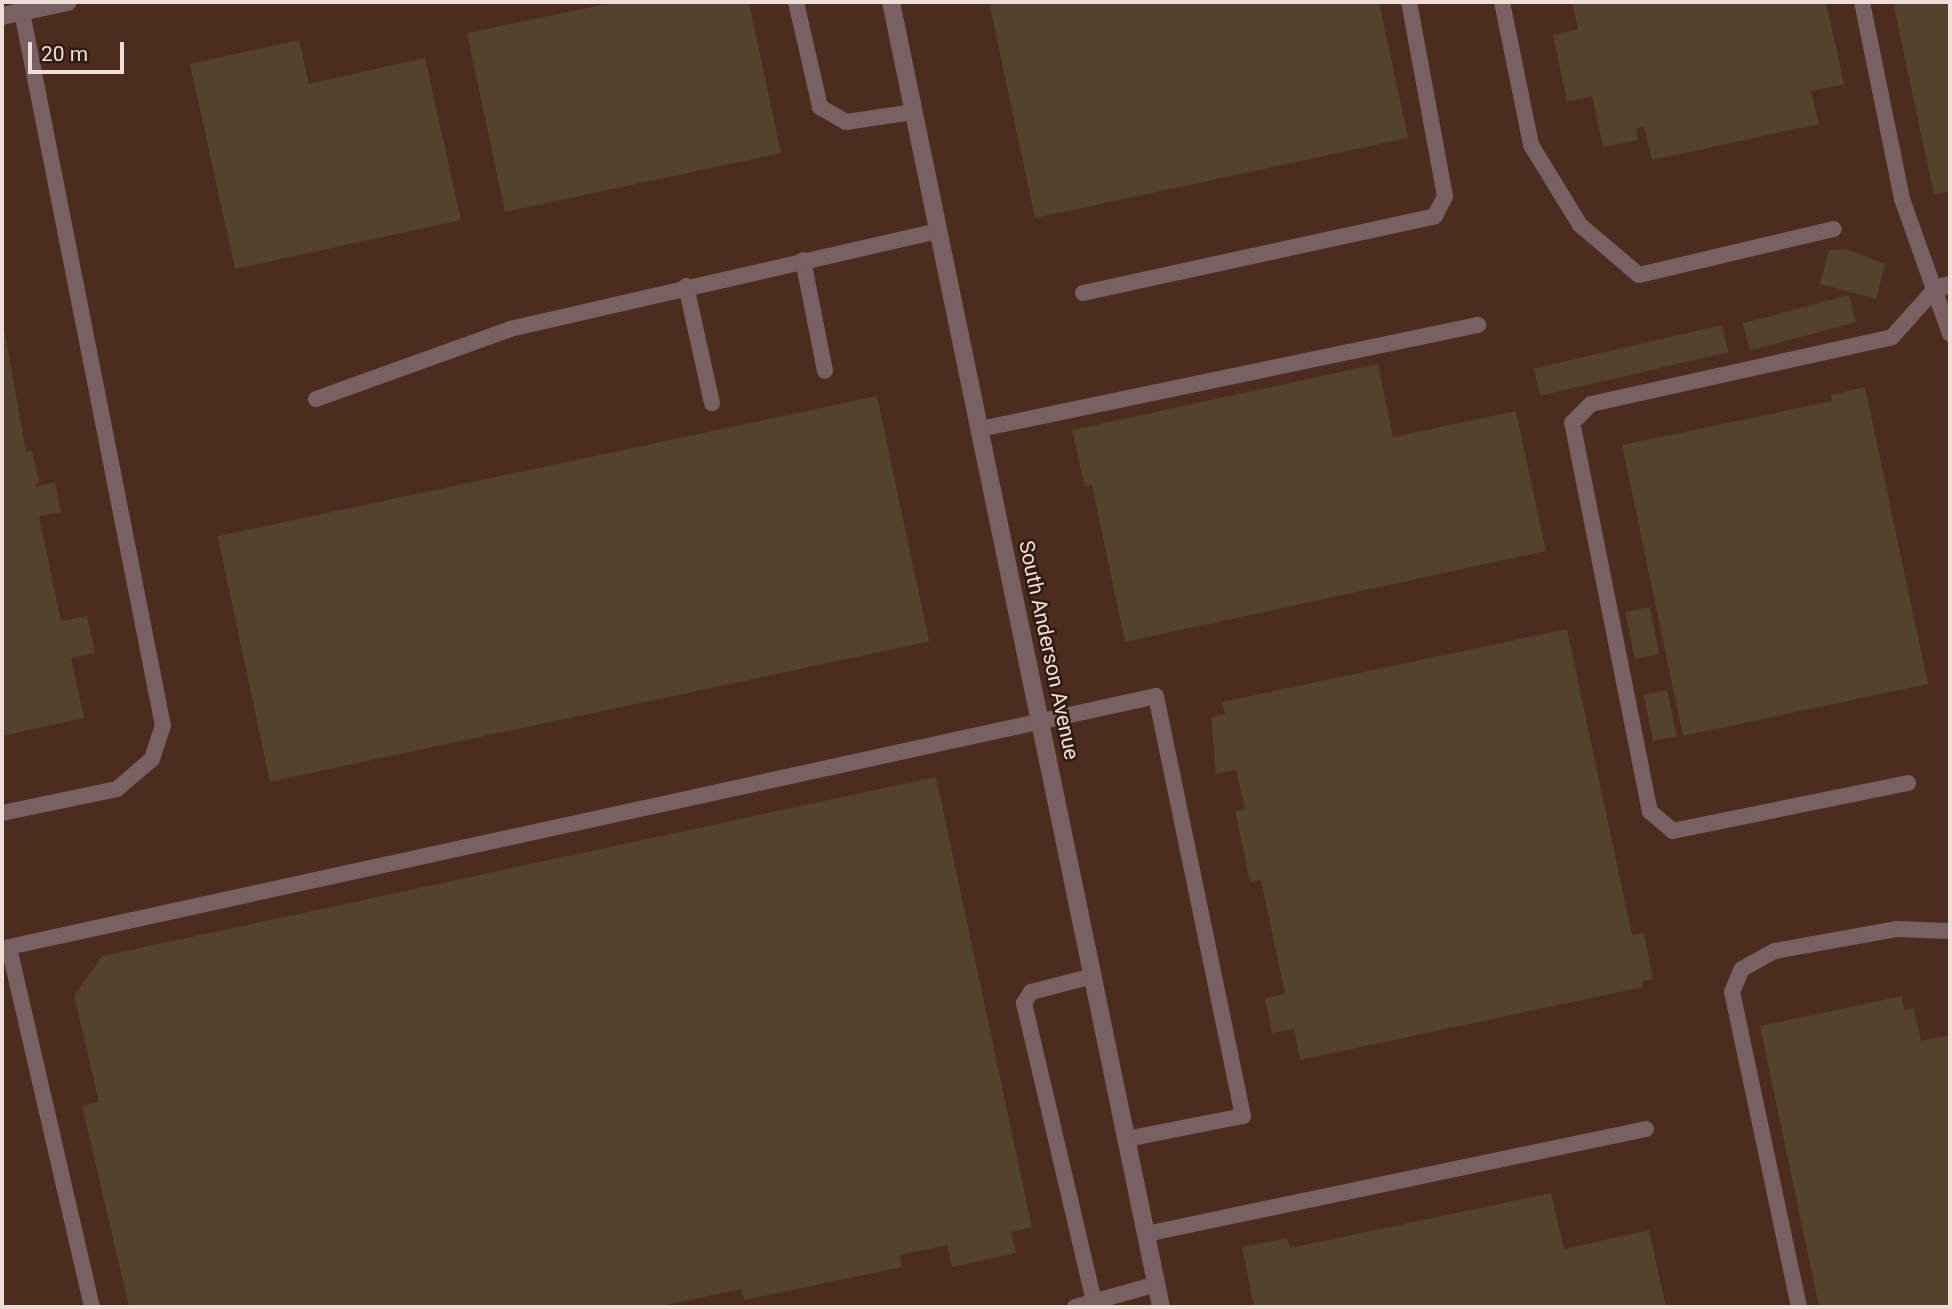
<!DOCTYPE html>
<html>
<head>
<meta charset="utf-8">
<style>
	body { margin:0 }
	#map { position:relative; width:1952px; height:1309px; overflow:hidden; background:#3d241a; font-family:Roboto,sans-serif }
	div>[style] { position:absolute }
	.built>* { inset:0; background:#4b2c1e; transform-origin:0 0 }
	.building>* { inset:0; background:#53422c; transform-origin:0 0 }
	.service>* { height:16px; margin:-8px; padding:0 8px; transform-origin:8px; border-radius:8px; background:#796062 }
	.minor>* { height:18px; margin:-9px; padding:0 9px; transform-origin:9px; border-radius:9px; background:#796062 }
	.tertiary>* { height:18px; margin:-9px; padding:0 9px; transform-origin:9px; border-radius:9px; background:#796062 }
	span { translate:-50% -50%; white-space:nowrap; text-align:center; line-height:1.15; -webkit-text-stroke:5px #321b11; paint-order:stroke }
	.street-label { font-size:21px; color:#efded7 }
	.frame { position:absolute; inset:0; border:4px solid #efded7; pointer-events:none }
	.scale { position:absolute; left:28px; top:42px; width:96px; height:32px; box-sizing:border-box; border:4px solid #efded7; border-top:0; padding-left:9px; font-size:21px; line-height:24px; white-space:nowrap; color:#efded7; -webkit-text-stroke:5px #321b11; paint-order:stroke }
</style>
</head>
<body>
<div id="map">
	<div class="built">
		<i style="left:2px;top:2px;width:1948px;height:1305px"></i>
	</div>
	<div class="building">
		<i style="clip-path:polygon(616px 2px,749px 2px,781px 153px,505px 212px,467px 33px)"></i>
		<i style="clip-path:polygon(989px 2px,1379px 2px,1408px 138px,1035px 218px)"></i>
		<i style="clip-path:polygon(1572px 2px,1826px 2px,1844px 84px,1811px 91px,1819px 124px,1652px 160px,1644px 127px,1636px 129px,1638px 140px,1603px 147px,1592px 96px,1567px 102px,1553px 35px,1578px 29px)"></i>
		<i style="clip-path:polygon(1893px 2px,1950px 2px,1950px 191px,1934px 195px)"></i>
		<i style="clip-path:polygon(299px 40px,309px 84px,425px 58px,461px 220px,235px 269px,190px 64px)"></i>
		<i style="clip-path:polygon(1846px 249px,1885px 264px,1876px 299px,1820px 284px,1829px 250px)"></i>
		<i style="left:1849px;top:295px;width:28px;height:110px;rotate:75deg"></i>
		<i style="clip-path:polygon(2px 316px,26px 452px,32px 451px,39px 481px,35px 487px,55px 482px,61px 512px,39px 516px,61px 621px,87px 616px,95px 653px,71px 658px,84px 718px,2px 736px)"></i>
		<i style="left:1722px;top:325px;width:28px;height:193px;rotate:77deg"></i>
		<i style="clip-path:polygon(1378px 364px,1393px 437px,1516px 411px,1546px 551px,1125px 642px,1092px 485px,1085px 487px,1072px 430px)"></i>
		<i style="clip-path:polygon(1865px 387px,1928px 684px,1683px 736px,1622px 445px,1832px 401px,1831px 395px)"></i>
		<i style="left:877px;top:396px;width:251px;height:674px;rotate:78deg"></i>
		<i style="left:1650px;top:607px;width:48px;height:25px;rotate:79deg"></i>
		<i style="clip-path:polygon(1567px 629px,1632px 935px,1644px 933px,1653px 979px,1642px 981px,1643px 987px,1300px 1060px,1294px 1029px,1272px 1033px,1265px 998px,1285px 994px,1261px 880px,1250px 882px,1235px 811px,1245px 809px,1236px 770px,1216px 774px,1211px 717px,1225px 714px,1222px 702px)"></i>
		<i style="left:1667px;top:690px;width:47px;height:24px;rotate:78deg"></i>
		<i style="clip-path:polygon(936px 777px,1032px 1227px,1011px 1232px,1016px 1253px,952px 1267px,947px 1245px,900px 1255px,902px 1267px,744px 1300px,742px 1289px,656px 1307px,129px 1307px,82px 1106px,99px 1102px,74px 996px,102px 956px)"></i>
		<i style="clip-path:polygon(1902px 996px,1904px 1010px,1914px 1008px,1921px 1041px,1950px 1035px,1950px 1307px,1819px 1307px,1760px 1026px)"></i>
		<i style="clip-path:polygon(1551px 1193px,1564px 1249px,1649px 1230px,1666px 1307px,1254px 1307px,1242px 1247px,1287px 1238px,1290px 1248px)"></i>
	</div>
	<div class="service">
		<i style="left:796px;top:2px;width:108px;rotate:77.1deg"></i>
		<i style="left:820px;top:107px;width:30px;rotate:30deg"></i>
		<i style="left:846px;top:122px;width:69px;rotate:-8.4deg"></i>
		<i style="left:1502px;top:2px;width:146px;rotate:78.5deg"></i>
		<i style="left:1531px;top:145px;width:94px;rotate:58.5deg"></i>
		<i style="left:1580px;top:225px;width:77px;rotate:40.3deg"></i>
		<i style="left:1639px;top:275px;width:200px;rotate:-13.3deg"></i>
		<i style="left:1862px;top:2px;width:201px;rotate:78.5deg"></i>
		<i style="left:1902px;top:199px;width:143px;rotate:70.4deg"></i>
		<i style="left:803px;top:260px;width:113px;rotate:78.8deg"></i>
		<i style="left:686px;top:286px;width:120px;rotate:77.5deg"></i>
		<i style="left:1083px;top:293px;width:360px;rotate:-12.3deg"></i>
		<i style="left:1435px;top:216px;width:22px;rotate:-63deg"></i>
		<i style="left:1445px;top:196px;width:197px;rotate:-100.5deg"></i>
		<i style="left:316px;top:399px;width:206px;rotate:-19.8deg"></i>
		<i style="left:510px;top:329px;width:440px;rotate:-12.9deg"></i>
		<i style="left:980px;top:429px;width:509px;rotate:-11.8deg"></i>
		<i style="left:1908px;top:783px;width:240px;rotate:168.5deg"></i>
		<i style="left:1673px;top:831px;width:30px;rotate:-140deg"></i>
		<i style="left:1650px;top:812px;width:397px;rotate:-101.3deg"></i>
		<i style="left:1572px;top:423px;width:27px;rotate:-45deg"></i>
		<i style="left:1591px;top:404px;width:308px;rotate:-12.5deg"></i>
		<i style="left:1892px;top:337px;width:66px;rotate:-48.1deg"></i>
		<i style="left:2px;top:813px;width:117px;rotate:-11.8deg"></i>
		<i style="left:117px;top:789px;width:46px;rotate:-40.6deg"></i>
		<i style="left:152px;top:759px;width:35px;rotate:-72deg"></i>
		<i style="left:163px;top:726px;width:738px;rotate:-101.17deg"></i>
		<i style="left:1093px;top:976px;width:64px;rotate:165.5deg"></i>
		<i style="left:1031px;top:992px;width:13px;rotate:122deg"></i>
		<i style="left:1024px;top:1003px;width:307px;rotate:76.8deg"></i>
		<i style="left:1146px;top:1234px;width:511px;rotate:-11.86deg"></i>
		<i style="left:92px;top:1307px;width:369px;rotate:-103deg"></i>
		<i style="left:9px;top:947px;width:1174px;rotate:-12.34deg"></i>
		<i style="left:1156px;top:696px;width:429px;rotate:78.3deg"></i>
		<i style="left:1243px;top:1116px;width:118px;rotate:168.8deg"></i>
		<i style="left:1075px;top:1307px;width:85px;rotate:-15.7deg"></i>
		<i style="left:1799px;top:1307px;width:322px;rotate:-102deg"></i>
		<i style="left:1732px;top:992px;width:25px;rotate:-67deg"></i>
		<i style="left:1742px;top:969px;width:38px;rotate:-29deg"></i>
		<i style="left:1775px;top:951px;width:123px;rotate:-10.3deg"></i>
		<i style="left:1896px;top:929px;width:54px;rotate:2.1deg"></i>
	</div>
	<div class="minor">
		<i style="left:891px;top:2px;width:1333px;rotate:78.31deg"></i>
		<i style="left:1936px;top:288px;width:14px;rotate:-12deg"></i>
	</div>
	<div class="tertiary">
		<i style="left:2px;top:16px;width:67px;rotate:-12deg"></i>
	</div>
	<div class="street-label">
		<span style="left:1049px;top:650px;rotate:78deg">South Anderson Avenue</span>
	</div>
	<div class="frame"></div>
	<div class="scale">20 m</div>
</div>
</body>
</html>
